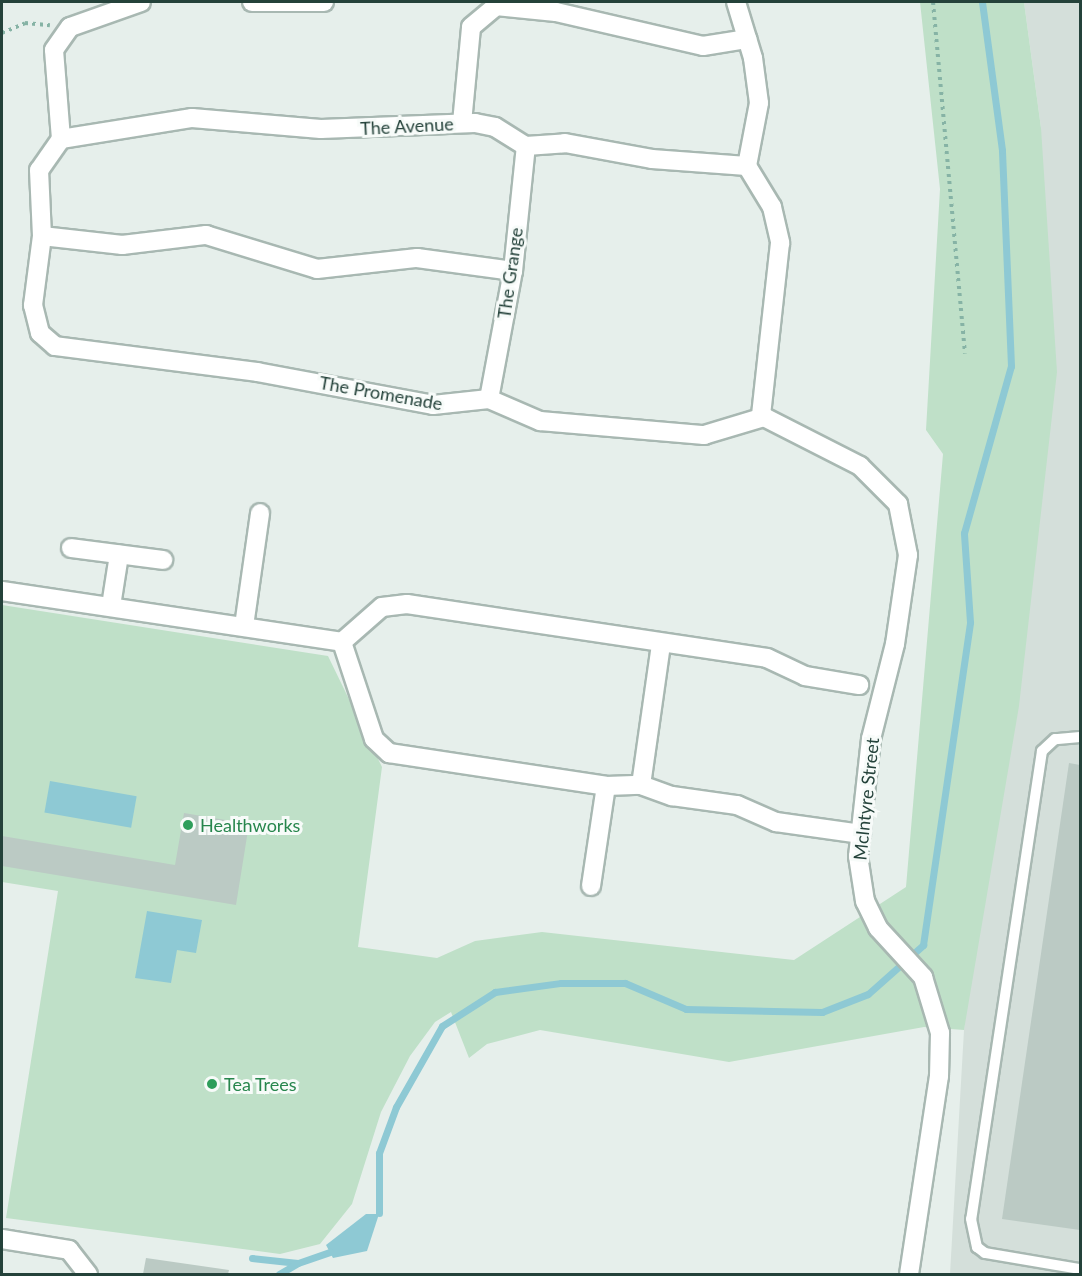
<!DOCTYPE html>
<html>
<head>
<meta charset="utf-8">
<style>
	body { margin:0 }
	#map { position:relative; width:1082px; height:1276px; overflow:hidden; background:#e6efeb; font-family:Lato,sans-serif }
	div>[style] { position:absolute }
	.built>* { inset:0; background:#d4dfda }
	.green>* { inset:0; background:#bfe0c8 }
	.water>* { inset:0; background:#8ec9d4; transform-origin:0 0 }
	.stream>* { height:7px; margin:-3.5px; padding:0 3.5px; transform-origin:3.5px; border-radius:3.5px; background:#8ec9d4 }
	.building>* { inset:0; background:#bbcac4 }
	.path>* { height:4px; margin-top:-2px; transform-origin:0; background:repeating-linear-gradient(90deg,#86b3a5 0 3px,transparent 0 7.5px) }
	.roads { filter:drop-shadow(2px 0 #a8b8b2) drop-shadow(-2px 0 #a8b8b2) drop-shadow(0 2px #a8b8b2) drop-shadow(0 -2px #a8b8b2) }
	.lane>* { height:10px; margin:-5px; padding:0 5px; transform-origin:5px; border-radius:5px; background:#fff }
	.street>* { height:18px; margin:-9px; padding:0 9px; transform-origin:9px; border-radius:9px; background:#fff }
	.dots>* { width:16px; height:16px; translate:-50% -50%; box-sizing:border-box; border:3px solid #f7fbf9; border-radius:50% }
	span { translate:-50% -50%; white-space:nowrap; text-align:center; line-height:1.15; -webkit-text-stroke:6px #f7fbf9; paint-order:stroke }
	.street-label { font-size:18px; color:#24423a }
	.leisure-label { font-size:18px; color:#27864d }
	.left { translate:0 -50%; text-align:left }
	.frame { position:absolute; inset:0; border:3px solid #24423a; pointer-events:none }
</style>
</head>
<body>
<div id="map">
	<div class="built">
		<i style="clip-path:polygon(1024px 2px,1080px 2px,1080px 1274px,950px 1274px,964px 1030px,1041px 128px)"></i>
	</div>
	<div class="green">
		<i style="clip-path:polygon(920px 2px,1024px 2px,1041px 128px,1057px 372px,1019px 706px,964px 1030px,924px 1027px,729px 1062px,540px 1030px,487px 1044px,469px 1058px,451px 1012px,435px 1022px,410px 1056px,381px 1112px,352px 1204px,320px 1244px,280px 1254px,6px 1218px,58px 891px,2px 882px,2px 605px,328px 656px,382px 767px,358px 947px,437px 958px,475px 941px,542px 932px,794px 960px,906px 887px,943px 454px,926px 430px,940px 189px)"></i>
	</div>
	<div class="water">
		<i style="left:50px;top:781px;width:88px;height:32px;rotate:10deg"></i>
		<i style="clip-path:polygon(147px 911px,202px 920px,196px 953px,177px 950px,171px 983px,135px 978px)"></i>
		<i style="clip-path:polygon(366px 1214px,379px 1214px,367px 1251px,333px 1258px,326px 1245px)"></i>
	</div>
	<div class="stream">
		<i style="left:379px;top:1213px;width:60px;rotate:-90deg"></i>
		<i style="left:379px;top:1153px;width:49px;rotate:-69.7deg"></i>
		<i style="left:396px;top:1107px;width:93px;rotate:-60.4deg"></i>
		<i style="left:442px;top:1026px;width:63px;rotate:-32.7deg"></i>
		<i style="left:495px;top:992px;width:67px;rotate:-7.8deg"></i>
		<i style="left:561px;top:983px;width:64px"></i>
		<i style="left:625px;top:983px;width:66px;rotate:23.1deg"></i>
		<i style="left:686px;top:1009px;width:136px;rotate:1.3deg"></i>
		<i style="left:822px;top:1012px;width:49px;rotate:-21.4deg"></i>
		<i style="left:868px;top:994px;width:74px;rotate:-41.7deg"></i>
		<i style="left:923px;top:945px;width:326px;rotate:-81.7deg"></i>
		<i style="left:970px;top:622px;width:89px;rotate:-93.9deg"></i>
		<i style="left:964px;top:533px;width:173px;rotate:-74.3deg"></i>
		<i style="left:1011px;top:366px;width:216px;rotate:-92.4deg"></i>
		<i style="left:1002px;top:150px;width:149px;rotate:-97.7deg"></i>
		<i style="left:252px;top:1258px;width:46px;rotate:6.2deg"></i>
		<i style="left:298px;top:1263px;width:34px;rotate:-19deg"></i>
		<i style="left:279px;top:1274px;width:20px;rotate:-30deg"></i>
	</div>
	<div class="building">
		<i style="clip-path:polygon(1069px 763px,1080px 765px,1080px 1230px,1002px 1219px)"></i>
		<i style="clip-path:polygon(184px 813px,249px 824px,236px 905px,2px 866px,2px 836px,175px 865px)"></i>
		<i style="clip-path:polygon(146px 1258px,229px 1270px,228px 1274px,143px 1274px)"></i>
	</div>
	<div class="path">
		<i style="left:933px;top:2px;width:353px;rotate:84.8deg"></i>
		<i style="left:2px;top:33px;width:25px;rotate:-23deg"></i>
		<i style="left:25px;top:23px;width:25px;rotate:5deg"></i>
	</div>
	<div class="roads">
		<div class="lane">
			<i style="left:1080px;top:737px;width:25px;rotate:175deg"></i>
			<i style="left:1055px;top:739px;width:18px;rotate:137deg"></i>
			<i style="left:1042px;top:751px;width:473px;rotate:98.6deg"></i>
			<i style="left:971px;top:1219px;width:29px;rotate:78deg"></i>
			<i style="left:977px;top:1247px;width:10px;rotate:37deg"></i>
			<i style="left:985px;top:1253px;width:96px;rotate:9.6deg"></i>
		</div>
		<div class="street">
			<i style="left:141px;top:2px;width:75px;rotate:160.6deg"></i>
			<i style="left:70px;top:27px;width:28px;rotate:125deg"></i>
			<i style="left:54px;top:50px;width:89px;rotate:85.5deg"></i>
			<i style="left:61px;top:139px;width:38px;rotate:125deg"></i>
			<i style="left:39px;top:170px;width:66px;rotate:87.4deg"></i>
			<i style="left:42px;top:236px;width:70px;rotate:97.4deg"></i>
			<i style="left:33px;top:305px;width:29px;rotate:76deg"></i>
			<i style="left:40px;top:333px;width:20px;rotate:41deg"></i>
			<i style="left:55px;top:346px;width:204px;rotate:7.3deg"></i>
			<i style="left:257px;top:372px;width:179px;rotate:10.6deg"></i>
			<i style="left:433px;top:405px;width:56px;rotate:-6.1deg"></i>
			<i style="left:489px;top:399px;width:56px;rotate:23.3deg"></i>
			<i style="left:540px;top:421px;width:165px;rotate:4.9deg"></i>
			<i style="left:704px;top:435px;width:63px;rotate:-16.7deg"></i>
			<i style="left:764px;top:417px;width:108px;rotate:27deg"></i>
			<i style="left:860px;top:466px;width:54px;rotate:45deg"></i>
			<i style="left:898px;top:504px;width:52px;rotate:78.9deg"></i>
			<i style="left:908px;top:555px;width:90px;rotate:98.3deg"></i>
			<i style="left:895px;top:644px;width:98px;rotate:104.2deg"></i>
			<i style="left:871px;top:739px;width:118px;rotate:96.3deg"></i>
			<i style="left:858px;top:856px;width:46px;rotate:81.2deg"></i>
			<i style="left:865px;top:901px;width:30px;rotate:64deg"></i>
			<i style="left:878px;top:928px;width:67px;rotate:47.4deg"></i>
			<i style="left:923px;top:977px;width:59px;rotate:73.1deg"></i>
			<i style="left:940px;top:1033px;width:43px;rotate:91.3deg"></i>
			<i style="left:939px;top:1076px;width:200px;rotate:98.6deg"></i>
			<i style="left:252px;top:2px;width:72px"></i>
			<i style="left:736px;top:2px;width:59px;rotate:73.1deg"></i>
			<i style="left:753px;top:58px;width:45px;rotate:82.4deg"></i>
			<i style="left:759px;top:103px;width:64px;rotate:100.8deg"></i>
			<i style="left:747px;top:166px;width:48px;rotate:58.6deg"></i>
			<i style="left:772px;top:207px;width:37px;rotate:77deg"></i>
			<i style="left:780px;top:243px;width:174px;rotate:96.3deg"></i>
			<i style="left:462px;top:123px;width:96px;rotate:-84.6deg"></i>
			<i style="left:471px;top:27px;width:33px;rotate:-40deg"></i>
			<i style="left:496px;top:6px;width:60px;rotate:5.7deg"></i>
			<i style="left:556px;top:12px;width:151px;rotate:13deg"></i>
			<i style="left:703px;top:46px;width:45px;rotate:-9deg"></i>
			<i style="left:61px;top:139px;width:133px;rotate:-9.1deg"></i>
			<i style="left:192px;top:118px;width:129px;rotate:4.9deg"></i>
			<i style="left:321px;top:129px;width:154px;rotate:-2.2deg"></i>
			<i style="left:475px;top:123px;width:20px;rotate:11deg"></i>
			<i style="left:495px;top:127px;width:36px;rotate:32deg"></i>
			<i style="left:526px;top:146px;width:39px;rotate:-4deg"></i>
			<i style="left:565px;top:143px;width:88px;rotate:10.4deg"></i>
			<i style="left:652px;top:159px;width:95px;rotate:4.2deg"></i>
			<i style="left:42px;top:236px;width:81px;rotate:6.4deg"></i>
			<i style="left:122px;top:245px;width:85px;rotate:-6.8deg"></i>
			<i style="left:206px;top:235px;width:116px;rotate:17deg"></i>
			<i style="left:317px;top:269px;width:101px;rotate:-6.3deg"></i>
			<i style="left:417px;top:258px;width:97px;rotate:7.7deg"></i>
			<i style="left:489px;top:399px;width:130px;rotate:-79.4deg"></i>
			<i style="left:513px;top:271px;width:126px;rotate:-84.1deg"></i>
			<i style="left:71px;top:548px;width:93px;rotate:7.4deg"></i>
			<i style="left:2px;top:591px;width:344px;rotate:8.5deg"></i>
			<i style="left:342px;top:642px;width:53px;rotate:-41.2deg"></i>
			<i style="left:382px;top:607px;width:25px;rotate:-7deg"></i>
			<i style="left:407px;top:604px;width:364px;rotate:8.5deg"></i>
			<i style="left:767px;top:658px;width:42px;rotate:25.3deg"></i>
			<i style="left:805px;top:676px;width:55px;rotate:9.5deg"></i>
			<i style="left:111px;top:606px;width:52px;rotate:-81.1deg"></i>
			<i style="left:244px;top:626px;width:114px;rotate:-81.9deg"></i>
			<i style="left:342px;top:642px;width:102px;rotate:71.7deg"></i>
			<i style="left:374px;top:739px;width:21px;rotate:43deg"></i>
			<i style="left:389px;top:753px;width:219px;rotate:8.6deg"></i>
			<i style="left:606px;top:786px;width:35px;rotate:-2deg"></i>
			<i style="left:641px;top:785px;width:33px;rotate:20deg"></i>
			<i style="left:672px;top:796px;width:66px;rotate:7.9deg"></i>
			<i style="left:737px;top:805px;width:43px;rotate:23.6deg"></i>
			<i style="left:776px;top:822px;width:86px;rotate:8deg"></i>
			<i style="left:641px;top:785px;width:141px;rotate:-81.9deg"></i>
			<i style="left:591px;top:886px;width:101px;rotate:-81.5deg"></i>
			<i style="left:2px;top:1239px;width:68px;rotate:9.3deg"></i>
			<i style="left:69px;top:1250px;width:31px;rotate:52deg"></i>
		</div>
	</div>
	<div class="dots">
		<i style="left:188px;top:825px;background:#2e9e5b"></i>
		<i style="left:212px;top:1084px;background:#2e9e5b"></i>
	</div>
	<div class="street-label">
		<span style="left:407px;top:126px;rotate:-3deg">The Avenue</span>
		<span style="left:510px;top:273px;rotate:-82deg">The Grange</span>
		<span style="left:381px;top:393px;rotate:10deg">The Promenade</span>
		<span style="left:866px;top:799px;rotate:-84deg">McIntyre Street</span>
	</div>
	<div class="leisure-label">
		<span class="left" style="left:200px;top:825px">Healthworks</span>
		<span class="left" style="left:224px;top:1084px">Tea Trees</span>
	</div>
	<div class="frame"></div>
</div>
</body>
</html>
